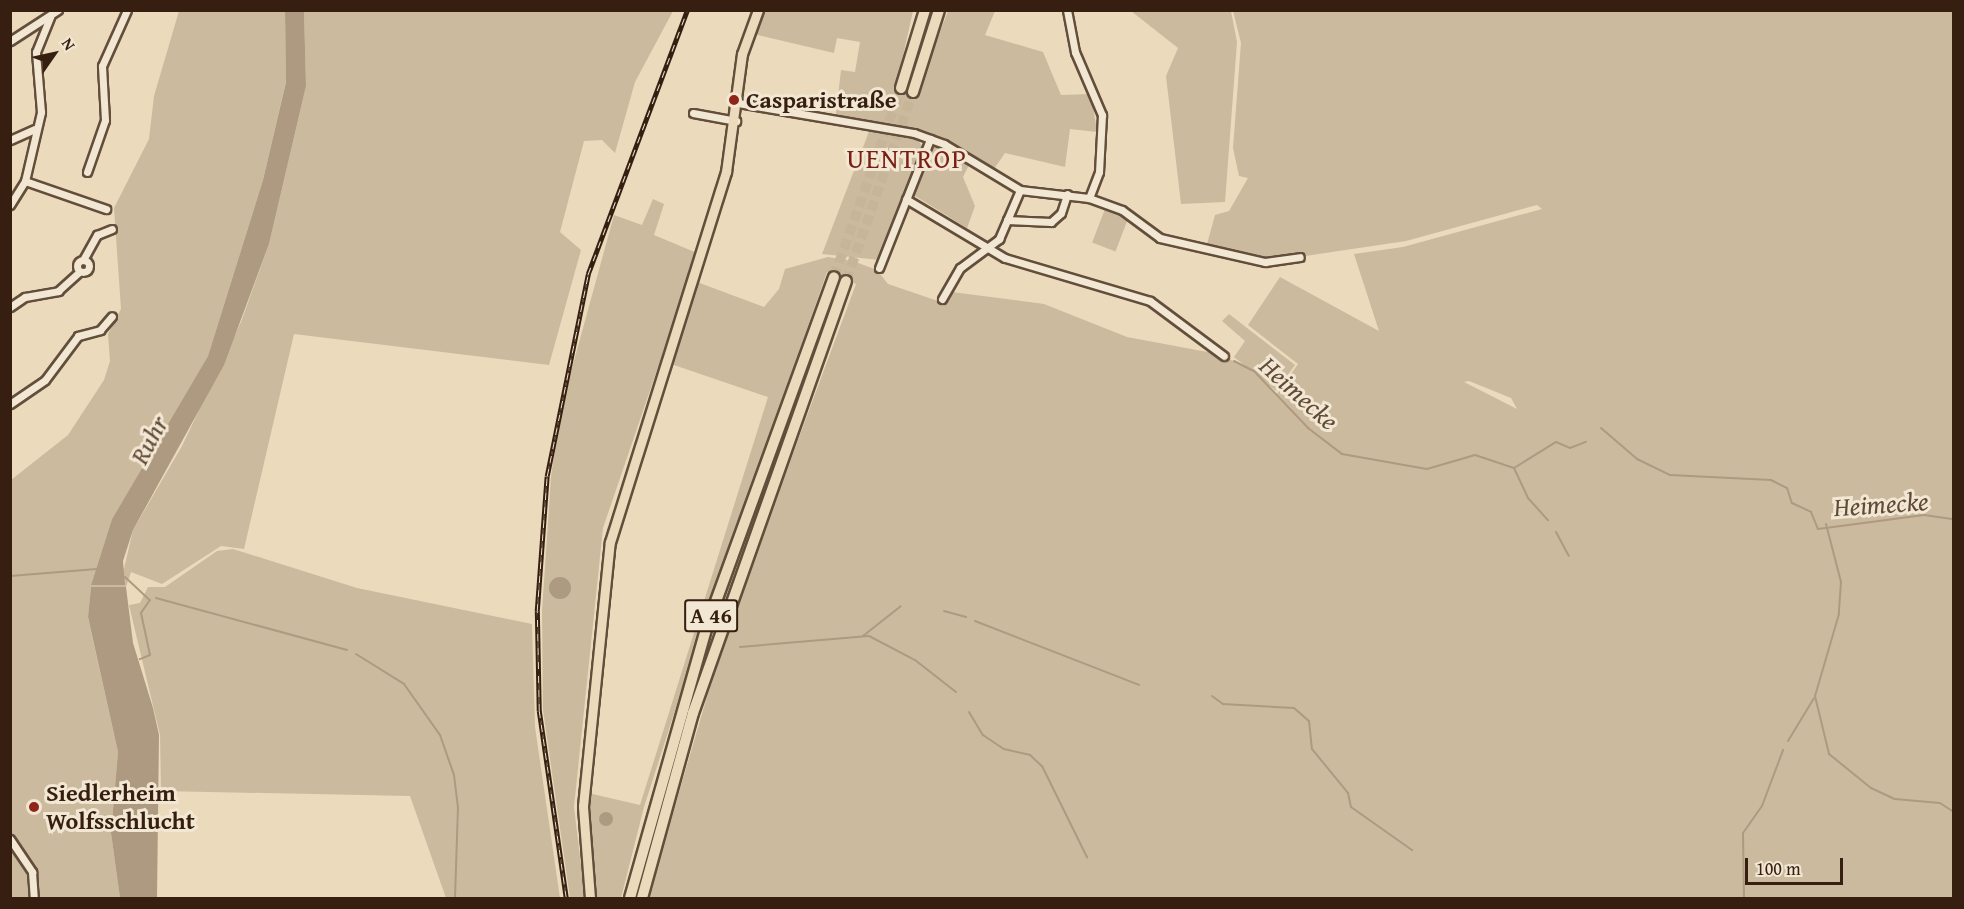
<!DOCTYPE html>
<html>
<head>
<meta charset="utf-8">
<style>
	body { margin:0 }
	#map { position:relative; width:1964px; height:909px; overflow:hidden; background:#ebdabb; font-family:"Gentium Book Plus",serif }
	div>[style] { position:absolute }
	.green>* { inset:0; background:#ccba9e; transform-origin:0 0 }
	.water>* { inset:0; background:#ad9a81 }
	.round { border-radius:50% }
	.stream>* { height:2px; margin:-1px; padding:0 1px; transform-origin:1px; border-radius:1px; background:#ad9a81 }
	.highway-tunnel>* { height:10px; margin-top:-5px; transform-origin:0; background:repeating-linear-gradient(90deg,#c7b599 0 10px,transparent 0 15px) }
	.roads { filter:drop-shadow(2px 0 #634e3b) drop-shadow(-2px 0 #634e3b) drop-shadow(0 2px #634e3b) drop-shadow(0 -2px #634e3b) }
	.minor>* { height:7px; margin:-3.5px; padding:0 3.5px; transform-origin:3.5px; border-radius:3.5px; background:#f2e7d3 }
	.minor>.ring { margin:-3.5px; padding:0; box-sizing:content-box; background:none; border:7px solid #f2e7d3; border-radius:50% }
	.major>* { height:9px; margin:-4.5px; padding:0 4.5px; transform-origin:4.5px; border-radius:4.5px; background:#ebdabb }
	.highway>* { height:10px; margin:-5px; padding:0 5px; transform-origin:5px; border-radius:5px; background:#ebdabb }
	.rail>* { height:4.5px; margin-top:-2.25px; transform-origin:0; background:repeating-linear-gradient(90deg,#f2e7d3 0 7px,#361f10 0 14px); box-sizing:border-box; border-block:2px solid #361f10 }
	.dots>* { width:16px; height:16px; translate:-50% -50%; box-sizing:border-box; border:3px solid #f2e7d3; border-radius:50% }
	span { translate:-50% -50%; white-space:nowrap; text-align:center; line-height:1.15; -webkit-text-stroke:6px #f2e7d3; paint-order:stroke }
	.shield-label span { padding:2px 4px; background:#f2e7d3; border:2px solid; border-radius:4px; -webkit-text-stroke-width:0 }
	.shield-label { font-size:22px; color:#361f10; font-weight:700 }
	.poi-label { font-size:24px; color:#361f10; font-weight:700 }
	.left { translate:0 -50%; text-align:left }
	.water-label { font-size:26px; color:#604a38; font-style:italic }
	.quarter-label { font-size:27px; color:#7a1f14; letter-spacing:1.5px }
	.frame { position:absolute; inset:0; border:12px solid #361f10; pointer-events:none }
	.north { position:absolute; left:24px; top:24px; width:60px; height:60px; -webkit-text-stroke:4px #f2e7d3; paint-order:stroke; rotate:56deg; font-size:16px; font-weight:700; line-height:24px; text-align:center; color:#361f10 }
	.north::after { content:''; display:block; margin:auto; width:21px; height:27px; background:#361f10; clip-path:polygon(50% 0,100% 100%,50% 72%,0 100%) }
	.scale { position:absolute; left:1745px; top:858px; width:98px; height:27px; box-sizing:border-box; border:3px solid #361f10; border-top:0; padding-left:8px; font-size:18px; line-height:21px; white-space:nowrap; color:#361f10; -webkit-text-stroke:4px #f2e7d3; paint-order:stroke }
</style>
</head>
<body>
<div id="map">
	<div class="green">
		<i style="clip-path:polygon(179px 11px,285px 11px,286px 81px,263px 180px,208px 356px,112px 519px,91px 585px,123px 573px,133px 530px,182px 446px,241px 322px,269px 244px,306px 86px,304px 11px,673px 11px,635px 82px,615px 153px,602px 140px,584px 141px,560px 232px,581px 250px,549px 365px,294px 334px,244px 549px,221px 546px,162px 584px,131px 572px,126px 587px,91px 587px,88px 618px,118px 752px,111px 833px,120px 898px,11px 898px,11px 480px,68px 435px,104px 380px,110px 361px,108px 334px,121px 309px,114px 208px,149px 139px,154px 96px)"></i>
		<i style="clip-path:polygon(764px 11px,913px 11px,897px 83px,918px 90px,948px 11px,995px 11px,985px 35px,1043px 52px,1061px 95px,1091px 94px,1097px 132px,1070px 129px,1065px 167px,1005px 153px,994px 169px,936px 136px,836px 114px,841px 70px,855px 72px,860px 42px,837px 38px,834px 53px,754px 34px)"></i>
		<i style="clip-path:polygon(1131px 11px,1231px 11px,1237px 42px,1225px 202px,1181px 204px,1166px 76px,1178px 48px)"></i>
		<i style="clip-path:polygon(evenodd,1233px 11px,1953px 11px,1953px 898px,648px 898px,724px 639px,856px 284px,827px 272px,699px 636px,644px 807px,621px 898px,596px 898px,588px 793px,640px 805px,768px 397px,671px 364px,697px 282px,764px 307px,779px 289px,785px 269px,828px 257px,853px 261px,877px 270px,888px 284px,941px 302px,948px 301px,952px 292px,1044px 304px,1127px 337px,1218px 354px,1255px 371px,1277px 394px,1298px 364px,1248px 325px,1280px 277px,1379px 331px,1354px 254px,1403px 247px,1542px 209px,1537px 205px,1406px 241px,1265px 262px,1207px 244px,1215px 215px,1229px 211px,1248px 178px,1239px 176px,1233px 148px,1241px 43px,1233px 11px,1469px 381px,1511px 398px,1517px 409px,1464px 382px,1469px 381px)"></i>
		<i style="clip-path:polygon(870px 129px,918px 140px,923px 148px,880px 260px,822px 254px)"></i>
		<i style="clip-path:polygon(937px 144px,970px 163px,963px 177px,975px 206px,967px 228px,912px 194px,929px 149px)"></i>
		<i style="clip-path:polygon(653px 199px,664px 204px,654px 235px,697px 253px,603px 528px,574px 807px,585px 898px,570px 898px,543px 710px,542px 611px,551px 477px,560px 412px,614px 215px,642px 225px)"></i>
		<i style="left:1105px;top:209px;width:25px;height:36px;rotate:21deg"></i>
		<i style="clip-path:polygon(1229px 314px,1295px 365px,1276px 391px,1234px 357px,1245px 341px,1222px 321px)"></i>
		<i style="clip-path:polygon(233px 549px,357px 588px,532px 624px,535px 727px,560px 898px,446px 898px,410px 796px,161px 791px,160px 735px,129px 605px,140px 603px,148px 587px,165px 587px,217px 551px)"></i>
	</div>
	<div class="water">
		<i style="clip-path:polygon(285px 11px,304px 11px,306px 86px,269px 244px,224px 365px,133px 530px,123px 561px,125px 585px,91px 585px,112px 519px,208px 356px,263px 180px,286px 82px)"></i>
		<i class="round" style="left:549px;top:577px;width:22px;height:22px"></i>
		<i style="clip-path:polygon(91px 587px,126px 587px,133px 643px,153px 708px,159px 735px,157px 898px,120px 898px,111px 833px,118px 752px,88px 617px)"></i>
		<i class="round" style="left:599px;top:812px;width:14px;height:14px"></i>
	</div>
	<div class="stream">
		<i style="left:1234px;top:361px;width:22px;rotate:27deg"></i>
		<i style="left:1254px;top:371px;width:79px;rotate:46.5deg"></i>
		<i style="left:1308px;top:428px;width:43px;rotate:37.4deg"></i>
		<i style="left:1342px;top:454px;width:86px;rotate:10deg"></i>
		<i style="left:1427px;top:469px;width:50px;rotate:-16.3deg"></i>
		<i style="left:1475px;top:455px;width:41px;rotate:18.4deg"></i>
		<i style="left:1514px;top:468px;width:49px;rotate:-31.8deg"></i>
		<i style="left:1556px;top:442px;width:15px;rotate:23deg"></i>
		<i style="left:1570px;top:448px;width:17px;rotate:-21deg"></i>
		<i style="left:1601px;top:428px;width:48px;rotate:40.7deg"></i>
		<i style="left:1637px;top:459px;width:37px;rotate:26deg"></i>
		<i style="left:1670px;top:475px;width:101px;rotate:2.8deg"></i>
		<i style="left:1771px;top:480px;width:18px;rotate:27deg"></i>
		<i style="left:1787px;top:488px;width:16px;rotate:72deg"></i>
		<i style="left:1792px;top:503px;width:21px;rotate:25deg"></i>
		<i style="left:1811px;top:512px;width:18px;rotate:68deg"></i>
		<i style="left:1818px;top:529px;width:107px;rotate:-7.5deg"></i>
		<i style="left:1924px;top:515px;width:30px;rotate:8deg"></i>
		<i style="left:1514px;top:468px;width:33px;rotate:65deg"></i>
		<i style="left:1528px;top:498px;width:30px;rotate:48deg"></i>
		<i style="left:1826px;top:524px;width:60px;rotate:75.5deg"></i>
		<i style="left:1841px;top:582px;width:32px;rotate:94deg"></i>
		<i style="left:1839px;top:614px;width:85px;rotate:106.3deg"></i>
		<i style="left:1815px;top:696px;width:60px;rotate:76.4deg"></i>
		<i style="left:1829px;top:754px;width:54px;rotate:39deg"></i>
		<i style="left:1871px;top:788px;width:26px;rotate:25deg"></i>
		<i style="left:1895px;top:799px;width:45px;rotate:5.1deg"></i>
		<i style="left:1940px;top:803px;width:17px;rotate:33deg"></i>
		<i style="left:1556px;top:532px;width:27px;rotate:62deg"></i>
		<i style="left:10px;top:576px;width:87px;rotate:-4.6deg"></i>
		<i style="left:125px;top:577px;width:34px;rotate:43deg"></i>
		<i style="left:150px;top:600px;width:16px;rotate:125deg"></i>
		<i style="left:141px;top:613px;width:43px;rotate:77.9deg"></i>
		<i style="left:150px;top:655px;width:11px;rotate:158deg"></i>
		<i style="left:156px;top:598px;width:198px;rotate:15.2deg"></i>
		<i style="left:944px;top:611px;width:23px;rotate:15deg"></i>
		<i style="left:975px;top:621px;width:176px;rotate:21.3deg"></i>
		<i style="left:863px;top:636px;width:48px;rotate:-38.3deg"></i>
		<i style="left:740px;top:647px;width:129px;rotate:-4.9deg"></i>
		<i style="left:869px;top:636px;width:52px;rotate:27.6deg"></i>
		<i style="left:915px;top:660px;width:52px;rotate:38deg"></i>
		<i style="left:356px;top:654px;width:57px;rotate:32deg"></i>
		<i style="left:404px;top:684px;width:62px;rotate:54.8deg"></i>
		<i style="left:440px;top:735px;width:42px;rotate:70.7deg"></i>
		<i style="left:454px;top:775px;width:32px;rotate:83deg"></i>
		<i style="left:458px;top:807px;width:91px;rotate:91.9deg"></i>
		<i style="left:1212px;top:696px;width:14px;rotate:36deg"></i>
		<i style="left:1223px;top:704px;width:71px;rotate:3.2deg"></i>
		<i style="left:1294px;top:708px;width:20px;rotate:41deg"></i>
		<i style="left:1309px;top:721px;width:28px;rotate:84deg"></i>
		<i style="left:1312px;top:749px;width:57px;rotate:50.7deg"></i>
		<i style="left:1348px;top:793px;width:14px;rotate:78deg"></i>
		<i style="left:1351px;top:807px;width:75px;rotate:35.2deg"></i>
		<i style="left:969px;top:712px;width:27px;rotate:59deg"></i>
		<i style="left:983px;top:735px;width:25px;rotate:34deg"></i>
		<i style="left:1004px;top:749px;width:27px;rotate:13deg"></i>
		<i style="left:1030px;top:755px;width:16px;rotate:43deg"></i>
		<i style="left:1042px;top:766px;width:102px;rotate:63.7deg"></i>
		<i style="left:1788px;top:741px;width:50px;rotate:-58.8deg"></i>
		<i style="left:1744px;top:898px;width:65px;rotate:-90.9deg"></i>
		<i style="left:1743px;top:833px;width:33px;rotate:-55deg"></i>
		<i style="left:1762px;top:806px;width:60px;rotate:-69.4deg"></i>
	</div>
	<div class="highway-tunnel">
		<i style="left:834px;top:277px;width:201px;rotate:-70.5deg"></i>
		<i style="left:846px;top:281px;width:201px;rotate:-70.5deg"></i>
	</div>
	<div class="roads">
		<div class="minor">
			<i style="left:1067px;top:10px;width:43px;rotate:79.2deg"></i>
			<i style="left:1075px;top:52px;width:69px;rotate:66.8deg"></i>
			<i style="left:1102px;top:115px;width:57px;rotate:93deg"></i>
			<i style="left:1099px;top:172px;width:28px;rotate:111deg"></i>
			<i style="left:10px;top:41px;width:57px;rotate:-32.9deg"></i>
			<i style="left:738px;top:103px;width:179px;rotate:9.7deg"></i>
			<i style="left:914px;top:133px;width:32px;rotate:20deg"></i>
			<i style="left:944px;top:144px;width:89px;rotate:31.2deg"></i>
			<i style="left:1020px;top:190px;width:69px;rotate:6.6deg"></i>
			<i style="left:1089px;top:198px;width:35px;rotate:20deg"></i>
			<i style="left:1122px;top:210px;width:47px;rotate:36.4deg"></i>
			<i style="left:1160px;top:238px;width:108px;rotate:12.9deg"></i>
			<i style="left:1265px;top:262px;width:35px;rotate:-8deg"></i>
			<i style="left:693px;top:113px;width:44px;rotate:10.5deg"></i>
			<i style="left:10px;top:140px;width:27px;rotate:-24deg"></i>
			<i style="left:87px;top:172px;width:55px;rotate:-70.9deg"></i>
			<i style="left:105px;top:120px;width:54px;rotate:-93.2deg"></i>
			<i style="left:102px;top:66px;width:61px;rotate:-65.9deg"></i>
			<i style="left:25px;top:181px;width:86px;rotate:19.1deg"></i>
			<i style="left:906px;top:199px;width:115px;rotate:30.8deg"></i>
			<i style="left:1005px;top:258px;width:151px;rotate:16.5deg"></i>
			<i style="left:1150px;top:301px;width:92px;rotate:36.6deg"></i>
			<i style="left:10px;top:205px;width:28px;rotate:-58deg"></i>
			<i style="left:25px;top:181px;width:71px;rotate:-76.9deg"></i>
			<i style="left:41px;top:112px;width:60px;rotate:-94.8deg"></i>
			<i style="left:36px;top:52px;width:38px;rotate:-68deg"></i>
			<i style="left:1007px;top:220px;width:44px;rotate:2.6deg"></i>
			<i style="left:1051px;top:222px;width:13px;rotate:-42deg"></i>
			<i style="left:1061px;top:213px;width:20px;rotate:-72deg"></i>
			<i class="ring" style="left:77px;top:260px;width:5px;height:5px"></i>
			<i style="left:83px;top:260px;width:29px;rotate:-61deg"></i>
			<i style="left:97px;top:235px;width:16px;rotate:-22deg"></i>
			<i style="left:879px;top:268px;width:139px;rotate:-68.4deg"></i>
			<i style="left:942px;top:299px;width:36px;rotate:-60deg"></i>
			<i style="left:960px;top:268px;width:49px;rotate:-36.6deg"></i>
			<i style="left:999px;top:239px;width:53px;rotate:-66.8deg"></i>
			<i style="left:10px;top:307px;width:18px;rotate:-34deg"></i>
			<i style="left:25px;top:297px;width:34px;rotate:-10deg"></i>
			<i style="left:58px;top:291px;width:28px;rotate:-42deg"></i>
			<i style="left:10px;top:404px;width:42px;rotate:-34.4deg"></i>
			<i style="left:45px;top:380px;width:55px;rotate:-53.1deg"></i>
			<i style="left:78px;top:336px;width:23px;rotate:-15deg"></i>
			<i style="left:100px;top:330px;width:18px;rotate:-49deg"></i>
			<i style="left:10px;top:839px;width:40px;rotate:56deg"></i>
			<i style="left:32px;top:872px;width:26px;rotate:86deg"></i>
		</div>
		<div class="major">
			<i style="left:590px;top:898px;width:92px;rotate:-94.4deg"></i>
			<i style="left:583px;top:806px;width:265px;rotate:-84.2deg"></i>
			<i style="left:610px;top:542px;width:388px;rotate:-72.6deg"></i>
			<i style="left:726px;top:172px;width:119px;rotate:-82.3deg"></i>
			<i style="left:742px;top:54px;width:47px;rotate:-70deg"></i>
		</div>
		<div class="highway">
			<i style="left:901px;top:88px;width:82px;rotate:-72.9deg"></i>
			<i style="left:913px;top:92px;width:86px;rotate:-72.4deg"></i>
			<i style="left:630px;top:898px;width:283px;rotate:-74.2deg"></i>
			<i style="left:707px;top:626px;width:371px;rotate:-70deg"></i>
			<i style="left:642px;top:898px;width:192px;rotate:-74.6deg"></i>
			<i style="left:693px;top:713px;width:458px;rotate:-70.5deg"></i>
		</div>
	</div>
	<div class="rail">
		<i style="left:566px;top:898px;width:189px;rotate:-98.2deg"></i>
		<i style="left:539px;top:711px;width:100px;rotate:-91.1deg"></i>
		<i style="left:537px;top:611px;width:135px;rotate:-85.8deg"></i>
		<i style="left:547px;top:476px;width:206px;rotate:-78.5deg"></i>
		<i style="left:588px;top:274px;width:282px;rotate:-69.4deg"></i>
	</div>
	<div class="dots">
		<i style="left:734px;top:100px;background:#8f2418"></i>
		<i style="left:34px;top:807px;background:#8f2418"></i>
	</div>
	<div class="shield-label">
		<span style="left:711px;top:616px">A 46</span>
	</div>
	<div class="poi-label">
		<span class="left" style="left:746px;top:100px">Casparistraße</span>
		<span class="left" style="left:46px;top:807px">Siedlerheim<br>Wolfsschlucht</span>
	</div>
	<div class="water-label">
		<span style="left:1299px;top:393px;rotate:42deg">Heimecke</span>
		<span style="left:149px;top:440px;rotate:-62deg">Ruhr</span>
		<span style="left:1881px;top:504px;rotate:-4deg">Heimecke</span>
	</div>
	<div class="quarter-label">
		<span style="left:907px;top:159px">UENTROP</span>
	</div>
	<div class="frame"></div>
	<div class="north">N</div>
	<div class="scale">100 m</div>
</div>
</body>
</html>
